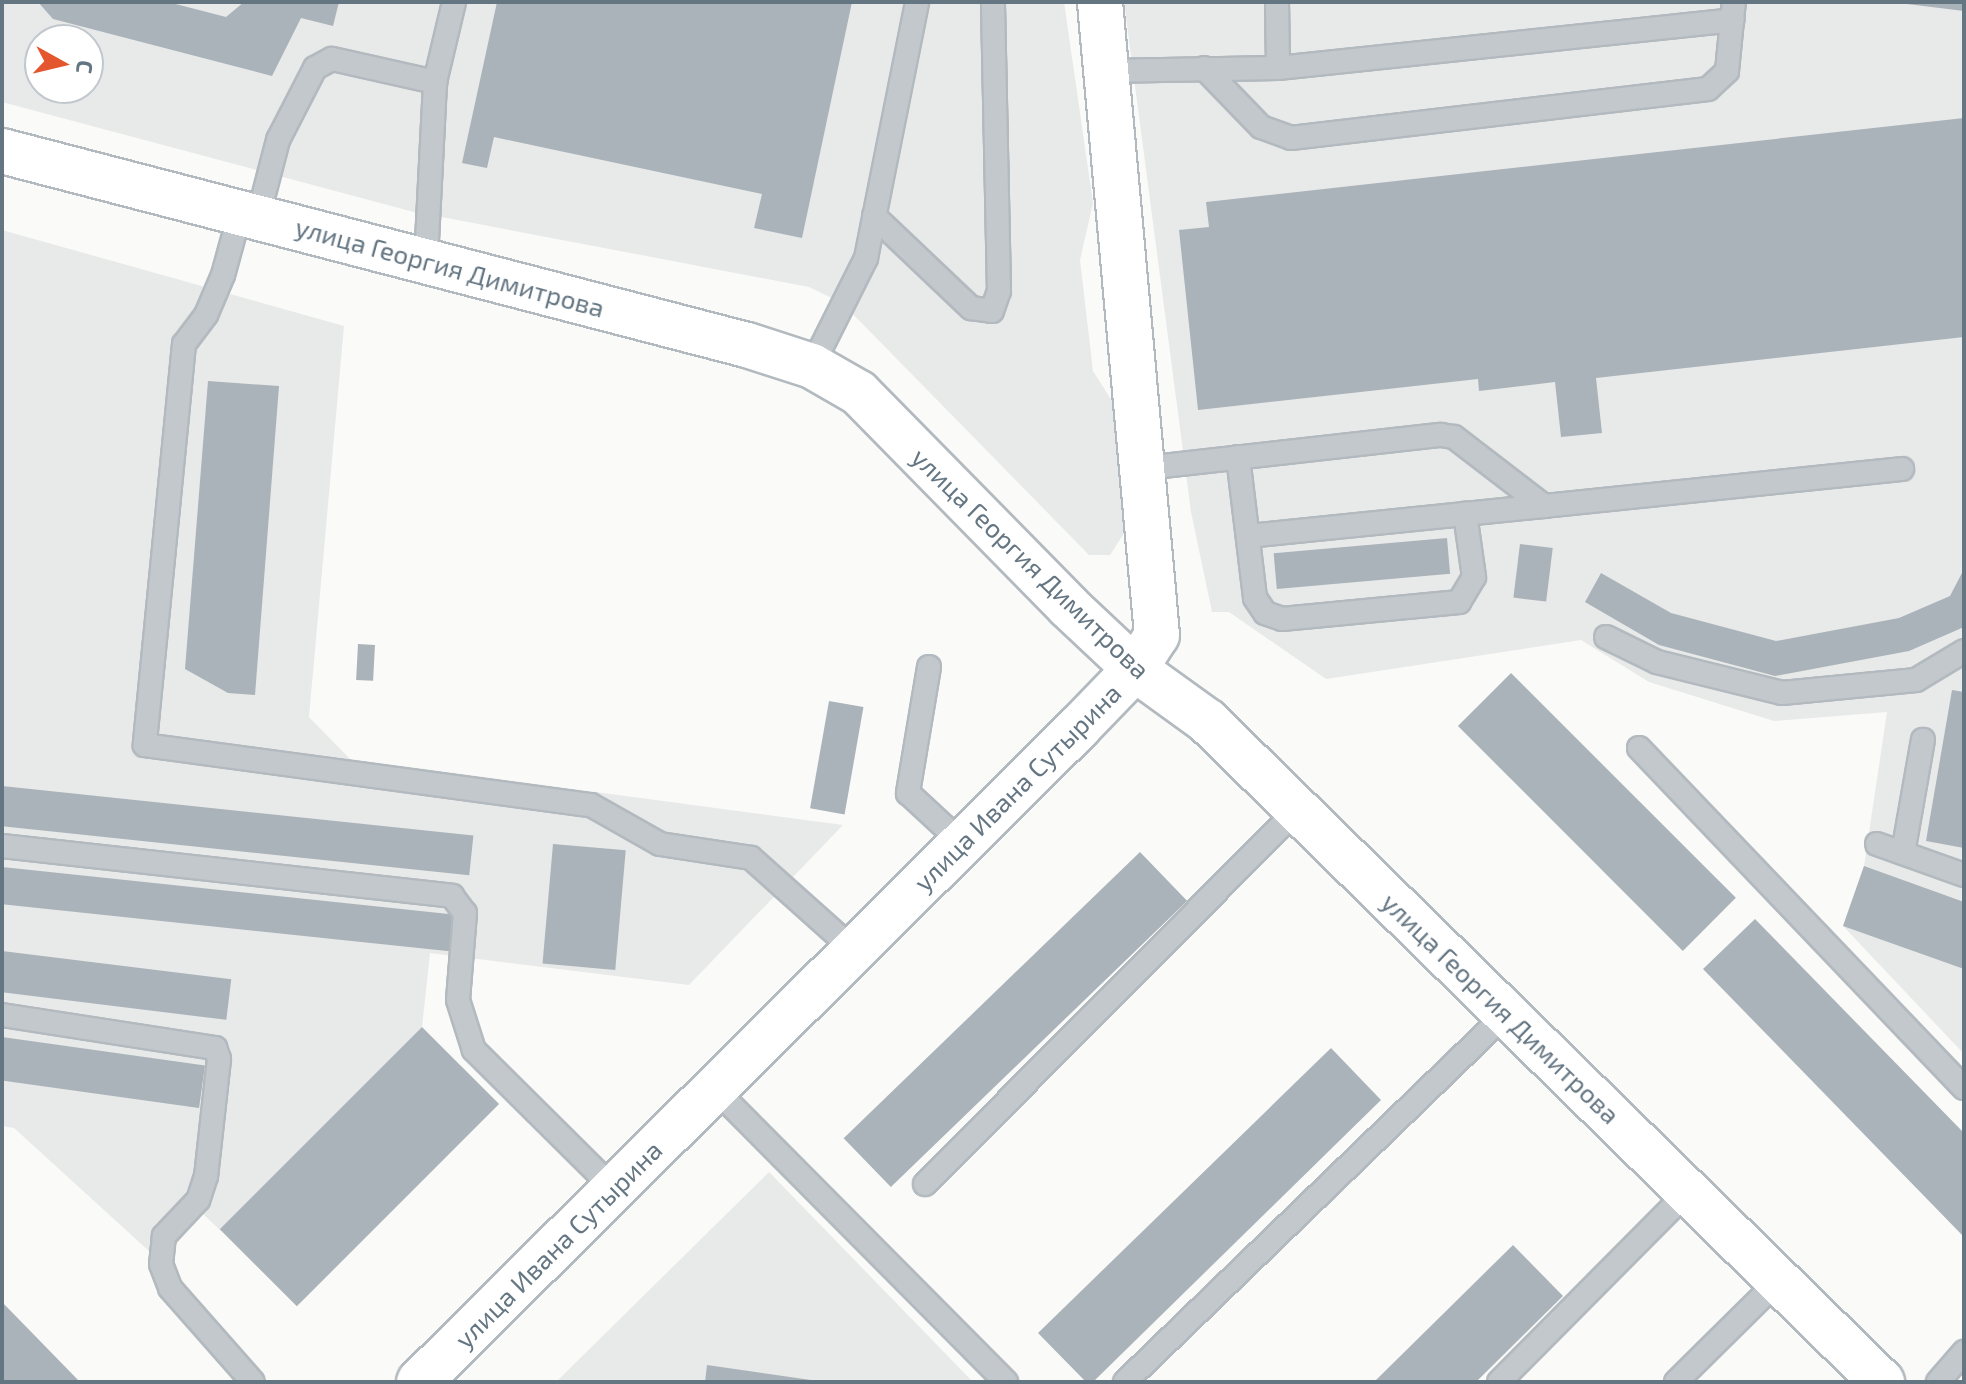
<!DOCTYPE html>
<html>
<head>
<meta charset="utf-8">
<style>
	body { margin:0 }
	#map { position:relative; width:1966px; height:1384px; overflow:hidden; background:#fafaf8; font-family:"Exo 2",sans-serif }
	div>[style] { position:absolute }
	.built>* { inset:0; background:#e8e9e9 }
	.building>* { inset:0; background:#aab3b9; transform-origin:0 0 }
	.roads { filter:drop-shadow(2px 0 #b3babf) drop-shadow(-2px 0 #b3babf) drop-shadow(0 2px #b3babf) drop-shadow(0 -2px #b3babf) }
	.lane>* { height:22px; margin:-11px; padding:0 11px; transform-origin:11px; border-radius:11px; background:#c3c8cc }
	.secondary>* { height:44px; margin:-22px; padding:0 22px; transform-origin:22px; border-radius:22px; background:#fff }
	span { translate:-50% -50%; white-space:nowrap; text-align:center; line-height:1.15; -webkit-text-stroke:8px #fff; paint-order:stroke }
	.street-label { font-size:26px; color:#657683 }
	.frame { position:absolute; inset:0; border:4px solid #657683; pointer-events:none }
	.north { position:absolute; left:24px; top:24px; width:80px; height:80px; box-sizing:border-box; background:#fff; border:2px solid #c1c8cd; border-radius:50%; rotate:98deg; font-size:22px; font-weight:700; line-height:32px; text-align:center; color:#657683 }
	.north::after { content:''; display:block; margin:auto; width:28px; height:36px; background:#e4572e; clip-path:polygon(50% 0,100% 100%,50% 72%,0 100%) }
</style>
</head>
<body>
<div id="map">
	<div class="built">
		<i style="clip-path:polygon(evenodd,2px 2px,1064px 2px,1093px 203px,1080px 260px,1093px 371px,1124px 420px,1128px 527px,1110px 555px,1089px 555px,842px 303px,809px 287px,410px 211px,2px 102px,2px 2px,40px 40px,88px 40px,88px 88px,40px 88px,40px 40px)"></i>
		<i style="clip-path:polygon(1124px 2px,1964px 2px,1964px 1054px,1843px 926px,1864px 866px,1887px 712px,1774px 721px,1649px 682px,1581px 640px,1326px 679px,1229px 612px,1212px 612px,1191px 512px)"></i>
		<i style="clip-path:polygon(2px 230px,344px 326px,309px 717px,350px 759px,843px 825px,689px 985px,430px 953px,422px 1027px,221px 1231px,202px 1213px,161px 1262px,14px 1128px,2px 1126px)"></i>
		<i style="clip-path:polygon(769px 1172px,973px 1382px,556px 1382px)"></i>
	</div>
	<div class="building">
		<i style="clip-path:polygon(38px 2px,168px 2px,226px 17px,244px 2px,339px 2px,333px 26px,301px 18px,272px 76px,53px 19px)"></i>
		<i style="clip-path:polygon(497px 2px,852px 2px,802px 238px,754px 228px,762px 194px,494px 137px,487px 168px,462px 163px)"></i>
		<i style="clip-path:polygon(1907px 2px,1964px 2px,1964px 11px,1907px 4px)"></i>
		<i style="clip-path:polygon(1964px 118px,1964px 337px,1596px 378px,1602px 433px,1561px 437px,1555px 382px,1479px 391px,1478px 379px,1198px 410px,1179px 230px,1209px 227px,1206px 202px)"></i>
		<i style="clip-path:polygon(208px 381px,279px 386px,255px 695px,228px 693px,185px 669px)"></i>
		<i style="left:1447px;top:538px;width:36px;height:174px;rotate:85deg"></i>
		<i style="left:1520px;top:544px;width:33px;height:54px;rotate:7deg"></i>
		<i style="clip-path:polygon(1964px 569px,1964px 627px,1909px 651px,1775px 676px,1659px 645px,1585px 602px,1601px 573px,1671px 613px,1776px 641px,1899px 618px,1950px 596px)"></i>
		<i style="left:358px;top:644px;width:17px;height:36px;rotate:3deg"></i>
		<i style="left:1511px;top:673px;width:318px;height:75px;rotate:45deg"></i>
		<i style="clip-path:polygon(1952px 690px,1964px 692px,1964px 848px,1926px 841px)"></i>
		<i style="left:829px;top:701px;width:35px;height:109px;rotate:10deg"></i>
		<i style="left:2px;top:786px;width:474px;height:40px;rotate:6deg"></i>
		<i style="left:553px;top:844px;width:73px;height:120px;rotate:5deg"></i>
		<i style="left:1140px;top:852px;width:68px;height:412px;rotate:46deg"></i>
		<i style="clip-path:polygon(1864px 866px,1964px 902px,1964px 969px,1843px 926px)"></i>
		<i style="left:2px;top:867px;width:454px;height:37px;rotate:6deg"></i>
		<i style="clip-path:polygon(1755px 919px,1964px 1133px,1964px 1237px,1703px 969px)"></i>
		<i style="left:2px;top:951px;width:231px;height:41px;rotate:7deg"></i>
		<i style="left:422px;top:1027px;width:109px;height:286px;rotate:45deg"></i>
		<i style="left:2px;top:1037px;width:205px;height:43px;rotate:8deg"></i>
		<i style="clip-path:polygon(1331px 1048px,1381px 1100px,1093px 1382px,1086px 1382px,1038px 1333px)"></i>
		<i style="clip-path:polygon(1513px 1245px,1563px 1296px,1476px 1382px,1374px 1382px)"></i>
		<i style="clip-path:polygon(2px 1302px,80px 1382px,2px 1382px)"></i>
		<i style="clip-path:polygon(707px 1365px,811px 1380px,811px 1382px,705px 1382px)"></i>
	</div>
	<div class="roads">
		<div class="lane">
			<i style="left:1277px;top:2px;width:66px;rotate:89.1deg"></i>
			<i style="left:1204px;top:68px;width:82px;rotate:46deg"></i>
			<i style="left:1261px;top:127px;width:32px;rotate:20deg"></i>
			<i style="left:1291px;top:138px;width:420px;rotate:-6.7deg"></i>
			<i style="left:1708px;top:89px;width:26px;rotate:-43deg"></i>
			<i style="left:1727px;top:71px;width:51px;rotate:-84.4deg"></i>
			<i style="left:1104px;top:71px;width:174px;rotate:-1deg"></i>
			<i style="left:1278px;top:68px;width:457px;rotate:-6deg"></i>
			<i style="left:1732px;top:20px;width:18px;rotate:-84deg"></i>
			<i style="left:240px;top:213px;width:64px;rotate:105.3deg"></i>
			<i style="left:223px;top:275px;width:43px;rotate:113deg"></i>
			<i style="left:206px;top:315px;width:36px;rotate:127deg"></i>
			<i style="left:184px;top:344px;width:403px;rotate:95.6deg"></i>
			<i style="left:145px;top:745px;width:450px;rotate:7.7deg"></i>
			<i style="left:591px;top:805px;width:79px;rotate:29.5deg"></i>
			<i style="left:660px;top:844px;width:92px;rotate:8.7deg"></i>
			<i style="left:751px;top:858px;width:138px;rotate:41.8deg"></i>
			<i style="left:874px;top:216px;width:134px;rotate:43.5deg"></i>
			<i style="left:971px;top:308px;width:21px;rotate:8deg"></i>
			<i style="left:992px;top:311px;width:21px;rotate:-71deg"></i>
			<i style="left:999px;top:291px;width:289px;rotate:-91.2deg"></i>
			<i style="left:258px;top:217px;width:80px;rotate:-75.4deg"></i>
			<i style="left:278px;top:140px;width:81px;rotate:-62.8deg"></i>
			<i style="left:315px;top:68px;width:19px;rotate:-28deg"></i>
			<i style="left:332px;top:59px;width:106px;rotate:12.6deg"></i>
			<i style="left:426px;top:261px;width:179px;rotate:-87.1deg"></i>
			<i style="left:435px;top:82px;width:82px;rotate:-76.6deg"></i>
			<i style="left:812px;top:366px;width:121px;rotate:-63.4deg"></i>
			<i style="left:866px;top:258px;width:261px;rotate:-78.7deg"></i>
			<i style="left:1238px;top:457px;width:142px;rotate:83.1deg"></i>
			<i style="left:1255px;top:598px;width:18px;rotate:56deg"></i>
			<i style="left:1265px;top:613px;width:18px;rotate:19deg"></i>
			<i style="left:1282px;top:619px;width:178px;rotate:-5.5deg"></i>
			<i style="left:1459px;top:602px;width:29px;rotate:-59deg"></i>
			<i style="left:1474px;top:577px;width:64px;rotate:-98.1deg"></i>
			<i style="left:1145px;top:468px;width:298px;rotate:-6.4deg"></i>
			<i style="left:1441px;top:435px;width:13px;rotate:9deg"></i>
			<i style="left:1454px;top:437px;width:113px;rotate:37.5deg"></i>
			<i style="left:1544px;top:506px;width:360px;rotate:-5.9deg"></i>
			<i style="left:1248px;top:536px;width:298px;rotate:-5.8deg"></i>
			<i style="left:1606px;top:637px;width:57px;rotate:26.1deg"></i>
			<i style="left:1657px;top:662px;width:129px;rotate:13.9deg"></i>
			<i style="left:1782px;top:693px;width:135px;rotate:-5.5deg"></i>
			<i style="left:1916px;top:680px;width:56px;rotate:-31.1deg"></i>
			<i style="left:929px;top:667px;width:128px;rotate:99.5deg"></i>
			<i style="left:908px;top:793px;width:74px;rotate:42.8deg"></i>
			<i style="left:1639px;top:748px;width:470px;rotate:46.3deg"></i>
			<i style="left:1877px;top:844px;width:92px;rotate:19.6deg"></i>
			<i style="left:2px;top:846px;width:453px;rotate:6.3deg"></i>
			<i style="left:452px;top:896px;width:21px;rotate:53deg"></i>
			<i style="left:465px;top:913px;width:87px;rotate:94.6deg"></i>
			<i style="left:458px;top:1000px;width:52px;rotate:72.3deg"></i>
			<i style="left:474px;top:1050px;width:197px;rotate:44.8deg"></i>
			<i style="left:1903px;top:853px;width:115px;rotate:-80deg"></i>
			<i style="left:2px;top:1015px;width:216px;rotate:8.8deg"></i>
			<i style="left:215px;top:1048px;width:12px;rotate:70deg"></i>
			<i style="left:219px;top:1059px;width:118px;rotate:96.3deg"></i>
			<i style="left:206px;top:1176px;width:25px;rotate:108deg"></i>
			<i style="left:198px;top:1200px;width:50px;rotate:133.4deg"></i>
			<i style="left:164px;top:1236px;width:28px;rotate:96deg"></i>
			<i style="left:161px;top:1264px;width:26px;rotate:69deg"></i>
			<i style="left:170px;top:1288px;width:125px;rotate:48.6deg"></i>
			<i style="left:715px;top:1089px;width:413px;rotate:45.2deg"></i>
			<i style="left:925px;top:1184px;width:528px;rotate:-45.15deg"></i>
			<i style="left:1125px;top:1382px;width:530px;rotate:-44.01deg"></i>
			<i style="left:1499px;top:1382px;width:268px;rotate:-45.2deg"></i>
			<i style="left:1676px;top:1382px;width:144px;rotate:-44.7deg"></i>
			<i style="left:1938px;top:1382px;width:40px;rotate:-49deg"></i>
		</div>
		<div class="secondary">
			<i style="left:2px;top:151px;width:770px;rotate:14.6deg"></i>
			<i style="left:747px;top:345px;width:68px;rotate:17.9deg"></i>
			<i style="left:812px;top:366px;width:54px;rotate:29.9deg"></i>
			<i style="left:859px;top:393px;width:298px;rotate:45.5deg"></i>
			<i style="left:1068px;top:606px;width:92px;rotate:43.2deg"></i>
			<i style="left:1135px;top:669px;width:89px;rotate:35.8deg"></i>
			<i style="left:1207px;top:721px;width:945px;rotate:44.4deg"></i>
			<i style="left:419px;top:1382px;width:930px;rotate:-44.78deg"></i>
			<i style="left:1079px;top:727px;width:81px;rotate:-46deg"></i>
			<i style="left:1135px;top:669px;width:40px;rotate:-57.1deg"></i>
			<i style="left:1157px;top:635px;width:636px;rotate:-95.15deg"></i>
		</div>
	</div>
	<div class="street-label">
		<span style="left:450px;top:267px;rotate:15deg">улица Георгия Димитрова</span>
		<span style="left:1031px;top:563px;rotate:44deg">улица Георгия Димитрова</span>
		<span style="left:1017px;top:787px;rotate:-45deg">улица Ивана Сутырина</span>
		<span style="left:1501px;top:1008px;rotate:44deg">улица Георгия Димитрова</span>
		<span style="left:558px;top:1244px;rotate:-45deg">улица Ивана Сутырина</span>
	</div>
	<div class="frame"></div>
	<div class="north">С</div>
</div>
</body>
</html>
